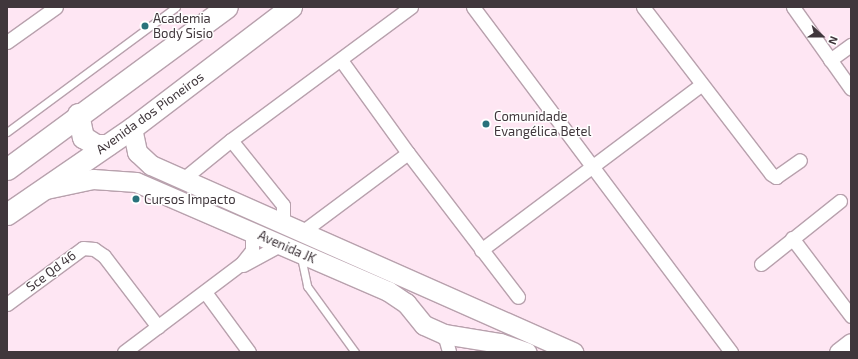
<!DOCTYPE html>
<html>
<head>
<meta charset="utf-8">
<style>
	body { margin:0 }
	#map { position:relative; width:858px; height:359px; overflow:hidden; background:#fee6f3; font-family:"Exo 2",sans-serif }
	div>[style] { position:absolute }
	.roads { filter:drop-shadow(1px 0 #b8a1ad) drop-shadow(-1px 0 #b8a1ad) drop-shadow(0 1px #b8a1ad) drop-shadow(0 -1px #b8a1ad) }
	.service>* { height:7px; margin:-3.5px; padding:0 3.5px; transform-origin:3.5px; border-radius:3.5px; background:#fff }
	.minor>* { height:13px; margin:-6.5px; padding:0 6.5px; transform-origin:6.5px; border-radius:6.5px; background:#fff }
	.tertiary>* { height:17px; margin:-8.5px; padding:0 8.5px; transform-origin:8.5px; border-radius:8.5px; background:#fff }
	.secondary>* { height:19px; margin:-9.5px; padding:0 9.5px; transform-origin:9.5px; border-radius:9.5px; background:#fff }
	.primary>* { height:21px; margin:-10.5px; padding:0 10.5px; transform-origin:10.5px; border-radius:10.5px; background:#fff }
	.dots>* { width:11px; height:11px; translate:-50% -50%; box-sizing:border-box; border:2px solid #fff; border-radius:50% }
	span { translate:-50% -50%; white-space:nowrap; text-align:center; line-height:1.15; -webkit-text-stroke:3px #fff; paint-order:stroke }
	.poi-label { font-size:13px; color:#40373c }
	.left { translate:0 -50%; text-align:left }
	.street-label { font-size:13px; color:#40373c }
	.frame { position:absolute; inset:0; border:8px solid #40373c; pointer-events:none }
	.north { position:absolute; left:802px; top:16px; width:40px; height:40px; -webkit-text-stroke:3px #fff; paint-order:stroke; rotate:111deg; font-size:11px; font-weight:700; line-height:16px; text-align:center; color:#40373c }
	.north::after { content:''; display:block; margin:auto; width:14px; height:18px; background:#40373c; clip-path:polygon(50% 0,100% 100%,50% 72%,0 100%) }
</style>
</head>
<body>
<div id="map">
	<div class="roads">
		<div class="service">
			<i style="left:7px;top:132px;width:210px;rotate:-36.5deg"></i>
			<i style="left:301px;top:257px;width:30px;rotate:78deg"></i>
			<i style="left:307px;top:286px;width:82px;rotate:54deg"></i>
		</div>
		<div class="minor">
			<i style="left:473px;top:7px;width:431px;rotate:53.2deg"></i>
			<i style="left:643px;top:7px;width:210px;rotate:52.5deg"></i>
			<i style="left:771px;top:174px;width:6px;rotate:31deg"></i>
			<i style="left:776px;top:177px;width:29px;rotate:-35deg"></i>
			<i style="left:793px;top:7px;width:100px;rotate:54.7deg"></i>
			<i style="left:7px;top:42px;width:60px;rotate:-35.5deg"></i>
			<i style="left:830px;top:60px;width:26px;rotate:-36deg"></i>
			<i style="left:408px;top:153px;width:181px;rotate:52.6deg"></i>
			<i style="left:183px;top:179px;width:62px;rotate:-39.1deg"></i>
			<i style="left:283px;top:223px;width:18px;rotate:-90deg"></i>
			<i style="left:283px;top:205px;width:83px;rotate:-128.7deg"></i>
			<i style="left:231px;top:140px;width:224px;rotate:-36.5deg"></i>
			<i style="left:302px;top:232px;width:132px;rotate:-36.7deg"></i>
			<i style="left:408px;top:153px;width:115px;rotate:-125.8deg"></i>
			<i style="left:792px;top:238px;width:98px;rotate:52.9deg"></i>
			<i style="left:481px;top:250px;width:275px;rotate:-36.9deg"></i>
			<i style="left:761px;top:264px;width:101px;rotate:-38.6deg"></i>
			<i style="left:243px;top:265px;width:44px;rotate:-28.3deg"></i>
			<i style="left:205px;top:292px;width:74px;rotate:53.7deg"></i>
			<i style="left:7px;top:304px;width:94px;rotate:-36.4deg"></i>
			<i style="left:83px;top:248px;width:11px;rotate:5deg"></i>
			<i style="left:94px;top:249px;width:12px;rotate:35deg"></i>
			<i style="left:104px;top:256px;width:89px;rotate:52.7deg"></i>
			<i style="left:444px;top:334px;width:19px;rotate:74deg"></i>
			<i style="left:124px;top:352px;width:148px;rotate:-37deg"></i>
			<i style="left:242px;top:263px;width:16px;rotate:-52deg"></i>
			<i style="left:252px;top:250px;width:19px;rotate:-90deg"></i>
		</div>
		<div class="tertiary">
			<i style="left:838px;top:352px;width:16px;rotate:-38deg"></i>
		</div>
		<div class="secondary">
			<i style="left:132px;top:128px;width:25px;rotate:78deg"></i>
			<i style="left:137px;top:152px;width:19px;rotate:43deg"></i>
			<i style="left:151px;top:165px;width:462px;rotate:23.9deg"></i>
			<i style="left:46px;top:189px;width:48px;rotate:-12deg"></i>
			<i style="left:93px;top:179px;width:43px;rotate:4deg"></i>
			<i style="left:136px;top:182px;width:275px;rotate:23.4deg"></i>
			<i style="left:388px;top:291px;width:22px;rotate:34deg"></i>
			<i style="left:406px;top:303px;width:28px;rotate:51deg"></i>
			<i style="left:424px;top:325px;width:22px;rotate:24deg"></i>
			<i style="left:444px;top:334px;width:57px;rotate:9.1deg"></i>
			<i style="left:500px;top:343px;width:28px;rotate:19deg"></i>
		</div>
		<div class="primary">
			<i style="left:78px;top:114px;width:24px;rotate:78deg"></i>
			<i style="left:83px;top:137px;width:15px;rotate:32deg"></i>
			<i style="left:96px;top:145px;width:11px"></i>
			<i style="left:7px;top:169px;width:273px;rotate:-36.4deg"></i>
			<i style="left:7px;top:214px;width:152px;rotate:-34.5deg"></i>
			<i style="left:132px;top:128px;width:200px;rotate:-37.3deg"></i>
		</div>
	</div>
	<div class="dots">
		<i style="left:145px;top:26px;background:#29727b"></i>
		<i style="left:486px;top:124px;background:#29727b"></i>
		<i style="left:136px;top:199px;background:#29727b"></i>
	</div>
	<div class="poi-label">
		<span class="left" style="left:153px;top:26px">Academia<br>Body Sisio</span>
		<span class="left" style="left:494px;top:124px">Comunidade<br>Evangélica Betel</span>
		<span class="left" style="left:144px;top:199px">Cursos Impacto</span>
	</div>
	<div class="street-label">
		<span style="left:150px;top:113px;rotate:-36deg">Avenida dos Pioneiros</span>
		<span style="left:287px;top:247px;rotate:24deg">Avenida JK</span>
		<span style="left:51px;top:271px;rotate:-37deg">Sce Qd 46</span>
	</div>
	<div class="frame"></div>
	<div class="north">N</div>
</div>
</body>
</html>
